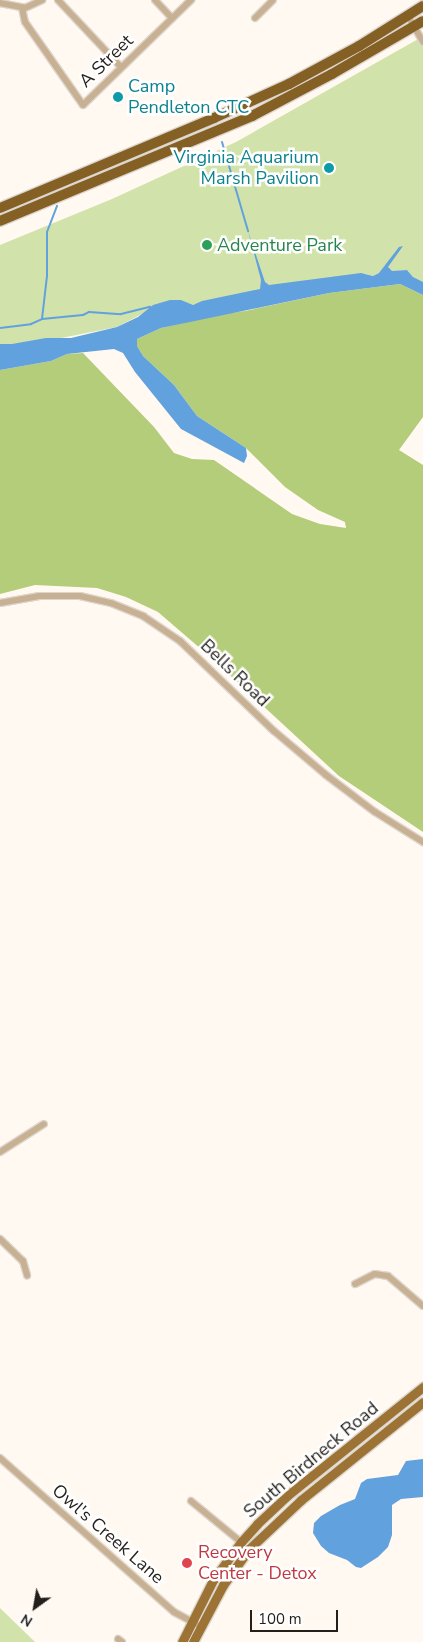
<!DOCTYPE html>
<html>
<head>
<meta charset="utf-8">
<style>
	body { margin:0 }
	#map { position:relative; width:423px; height:1642px; overflow:hidden; background:#fff9f1; font-family:"Nunito Sans",sans-serif }
	div>[style] { position:absolute }
	.green>* { inset:0; background:#d1e3ab }
	.forest>* { inset:0; background:#b4cd7a }
	.water>* { inset:0; background:#61a1de }
	.stream>* { height:2px; margin:-1px; padding:0 1px; transform-origin:1px; border-radius:1px; background:#61a1de }
	.roads { filter:drop-shadow(1px 0 #dcd6cf) drop-shadow(-1px 0 #dcd6cf) drop-shadow(0 1px #dcd6cf) drop-shadow(0 -1px #dcd6cf) }
	.minor>* { height:6px; margin:-3px; padding:0 3px; transform-origin:3px; border-radius:3px; background:#c8b192 }
	.major>* { height:9px; margin:-4.5px; padding:0 4.5px; transform-origin:4.5px; border-radius:4.5px; background:#9c7334 }
	.highway>* { height:10px; margin:-5px; padding:0 5px; transform-origin:5px; border-radius:5px; background:#856024 }
	.dots>* { width:14px; height:14px; translate:-50% -50%; box-sizing:border-box; border:2px solid #fff; border-radius:50% }
	span { translate:-50% -50%; white-space:nowrap; text-align:center; line-height:1.15; -webkit-text-stroke:5px #fff; paint-order:stroke }
	.street-label { font-size:18px; color:#231f1b }
	.culture-label { font-size:18px; color:#0d838f }
	.left { translate:0 -50%; text-align:left }
	.right { translate:-100% -50%; text-align:right }
	.leisure-label { font-size:18px; color:#27864d }
	.health-label { font-size:18px; color:#be3a42 }
	.north { position:absolute; left:10px; top:1582px; width:50px; height:50px; -webkit-text-stroke:4px #fff; paint-order:stroke; rotate:212deg; font-size:14px; font-weight:700; line-height:20px; text-align:center; color:#231f1b }
	.north::after { content:''; display:block; margin:auto; width:18px; height:22px; background:#231f1b; clip-path:polygon(50% 0,100% 100%,50% 72%,0 100%) }
	.scale { position:absolute; left:250px; top:1610px; width:88px; height:22px; box-sizing:border-box; border:2px solid #231f1b; border-top:0; padding-left:6px; font-size:15px; line-height:18px; white-space:nowrap; color:#231f1b; -webkit-text-stroke:4px #fff; paint-order:stroke }
</style>
</head>
<body>
<div id="map">
	<div class="green">
		<i style="clip-path:polygon(420px 38px,423px 42px,423px 283px,413px 277px,407px 270px,379px 273px,373px 276px,365px 274px,349px 277px,142px 314px,117px 327px,56px 339px,0 356px,0 245px,112px 199px,236px 142px)"></i>
		<i style="clip-path:polygon(0 1608px,35px 1642px,0 1642px)"></i>
	</div>
	<div class="forest">
		<i style="clip-path:polygon(400px 284px,423px 295px,423px 417px,399px 450px,423px 465px,423px 832px,339px 776px,208px 655px,158px 612px,126px 597px,97px 588px,35px 585px,0 594px,0 370px,51px 361px,67px 354px,83px 353px,154px 427px,174px 453px,192px 459px,214px 460px,292px 514px,320px 524px,346px 528px,345px 522px,318px 510px,285px 487px,246px 448px,197px 416px,174px 385px,143px 356px,137px 346px,137px 339px,161px 328px,222px 314px,245px 311px,329px 293px)"></i>
	</div>
	<div class="water">
		<i style="clip-path:polygon(248px 231px,265px 282px,269px 285px,361px 273px,373px 276px,379px 273px,399px 247px,403px 246px,388px 267px,392px 271px,407px 270px,413px 277px,423px 282px,423px 295px,400px 284px,329px 293px,161px 328px,137px 339px,137px 346px,143px 356px,174px 385px,197px 416px,246px 448px,247px 456px,244px 463px,181px 429px,135px 372px,123px 353px,114px 349px,67px 354px,51px 361px,0 370px,0 344px,12px 344px,46px 338px,71px 338px,117px 327px,138px 317px,153px 305px,170px 300px,181px 300px,193px 305px,202px 301px,260px 289px,261px 280px)"></i>
		<i style="clip-path:polygon(423px 1459px,423px 1497px,401px 1499px,392px 1505px,392px 1535px,388px 1547px,378px 1557px,361px 1568px,356px 1567px,347px 1560px,329px 1553px,321px 1546px,313px 1533px,314px 1523px,321px 1516px,340px 1505px,355px 1499px,361px 1483px,367px 1479px,398px 1475px,406px 1461px)"></i>
	</div>
	<div class="stream">
		<i style="left:222px;top:142px;width:93px;rotate:73.7deg"></i>
		<i style="left:42px;top:319px;width:41px;rotate:-5.6deg"></i>
		<i style="left:83px;top:315px;width:7px;rotate:-27deg"></i>
		<i style="left:89px;top:312px;width:32px;rotate:4deg"></i>
		<i style="left:121px;top:314px;width:30px;rotate:-14deg"></i>
		<i style="left:0;top:328px;width:31px;rotate:-7deg"></i>
		<i style="left:31px;top:324px;width:12px;rotate:-24deg"></i>
		<i style="left:42px;top:319px;width:43px;rotate:-83.4deg"></i>
		<i style="left:47px;top:276px;width:44px;rotate:-90deg"></i>
		<i style="left:47px;top:232px;width:28px;rotate:-69deg"></i>
	</div>
	<div class="roads">
		<div class="minor">
			<i style="left:58px;top:0;width:92px;rotate:46.8deg"></i>
			<i style="left:155px;top:0;width:25px;rotate:47deg"></i>
			<i style="left:0;top:3px;width:25px;rotate:11deg"></i>
			<i style="left:25px;top:8px;width:19px;rotate:-25deg"></i>
			<i style="left:22px;top:8px;width:14px;rotate:78deg"></i>
			<i style="left:25px;top:22px;width:101px;rotate:55.1deg"></i>
			<i style="left:83px;top:105px;width:151px;rotate:-44.2deg"></i>
			<i style="left:408px;top:16px;width:30px;rotate:60deg"></i>
			<i style="left:255px;top:18px;width:25px;rotate:-45deg"></i>
			<i style="left:0;top:603px;width:40px;rotate:-10deg"></i>
			<i style="left:39px;top:596px;width:41px"></i>
			<i style="left:80px;top:596px;width:32px;rotate:13deg"></i>
			<i style="left:111px;top:603px;width:35px;rotate:22deg"></i>
			<i style="left:143px;top:616px;width:45px;rotate:34deg"></i>
			<i style="left:180px;top:641px;width:130px;rotate:43.8deg"></i>
			<i style="left:274px;top:731px;width:68px;rotate:40.2deg"></i>
			<i style="left:326px;top:775px;width:61px;rotate:37.1deg"></i>
			<i style="left:375px;top:812px;width:57px;rotate:32deg"></i>
			<i style="left:0;top:1152px;width:52px;rotate:-32.5deg"></i>
			<i style="left:0;top:1239px;width:32px;rotate:44deg"></i>
			<i style="left:23px;top:1261px;width:15px;rotate:74deg"></i>
			<i style="left:355px;top:1284px;width:22px;rotate:-27deg"></i>
			<i style="left:375px;top:1274px;width:13px;rotate:9deg"></i>
			<i style="left:388px;top:1276px;width:46px;rotate:40.6deg"></i>
			<i style="left:0;top:1458px;width:232px;rotate:41.5deg"></i>
			<i style="left:174px;top:1612px;width:30px;rotate:28deg"></i>
			<i style="left:191px;top:1501px;width:65px;rotate:39.4deg"></i>
			<i style="left:118px;top:1639px;width:5px;rotate:37deg"></i>
		</div>
		<div class="major">
			<i style="left:182px;top:1642px;width:69px;rotate:-63.4deg"></i>
			<i style="left:213px;top:1580px;width:47px;rotate:-53.6deg"></i>
			<i style="left:241px;top:1542px;width:24px;rotate:-48deg"></i>
			<i style="left:257px;top:1524px;width:42px;rotate:-43.1deg"></i>
			<i style="left:288px;top:1495px;width:173px;rotate:-38.7deg"></i>
			<i style="left:193px;top:1642px;width:64px;rotate:-62.2deg"></i>
			<i style="left:223px;top:1585px;width:44px;rotate:-54.2deg"></i>
			<i style="left:249px;top:1549px;width:71px;rotate:-43.3deg"></i>
			<i style="left:301px;top:1500px;width:156px;rotate:-38.8deg"></i>
		</div>
		<div class="highway">
			<i style="left:0;top:208px;width:232px;rotate:-22.8deg"></i>
			<i style="left:214px;top:118px;width:82px;rotate:-24.4deg"></i>
			<i style="left:289px;top:84px;width:80px;rotate:-28.5deg"></i>
			<i style="left:359px;top:46px;width:75px;rotate:-32deg"></i>
			<i style="left:0;top:221px;width:273px;rotate:-22.6deg"></i>
			<i style="left:252px;top:116px;width:90px;rotate:-27.7deg"></i>
			<i style="left:332px;top:74px;width:105px;rotate:-30.2deg"></i>
		</div>
	</div>
	<div class="dots">
		<i style="left:118px;top:97px;background:#0f9aa8"></i>
		<i style="left:329px;top:168px;background:#0f9aa8"></i>
		<i style="left:207px;top:245px;background:#2e9e5b"></i>
		<i style="left:187px;top:1563px;background:#e0444e"></i>
	</div>
	<div class="street-label">
		<span style="left:106px;top:61px;rotate:-44deg">A Street</span>
		<span style="left:235px;top:673px;rotate:44deg">Bells Road</span>
		<span style="left:311px;top:1460px;rotate:-40deg">South Birdneck Road</span>
		<span style="left:108px;top:1534px;rotate:41deg">Owl's Creek Lane</span>
	</div>
	<div class="culture-label">
		<span class="left" style="left:128px;top:97px">Camp<br>Pendleton CTC</span>
		<span class="right" style="left:319px;top:168px">Virginia Aquarium<br>Marsh Pavilion</span>
	</div>
	<div class="leisure-label">
		<span class="left" style="left:217px;top:245px">Adventure Park</span>
	</div>
	<div class="health-label">
		<span class="left" style="left:198px;top:1563px">Recovery<br>Center - Detox</span>
	</div>
	<div class="north">N</div>
	<div class="scale">100 m</div>
</div>
</body>
</html>
